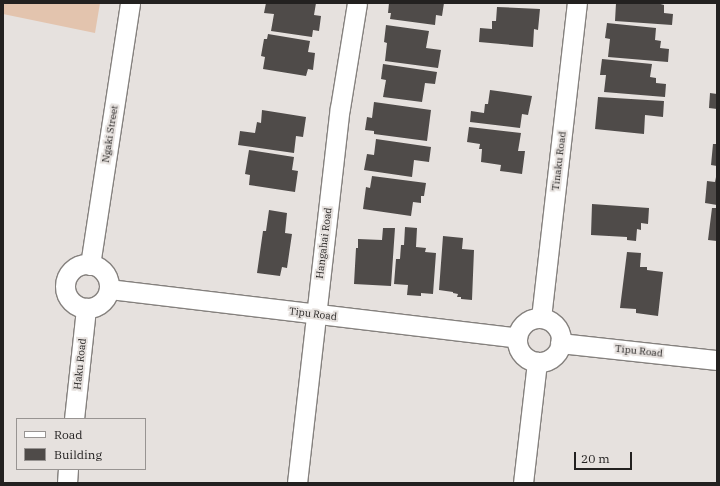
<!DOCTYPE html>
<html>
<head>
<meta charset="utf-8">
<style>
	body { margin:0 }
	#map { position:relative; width:720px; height:486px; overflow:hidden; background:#e6e1de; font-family:"IBM Plex Serif",serif }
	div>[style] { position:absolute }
	.green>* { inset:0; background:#e3c4ae }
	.building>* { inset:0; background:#4f4b49 }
	.roads { filter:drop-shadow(1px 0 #85817e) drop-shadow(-1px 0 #85817e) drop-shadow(0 1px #85817e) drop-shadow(0 -1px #85817e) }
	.street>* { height:19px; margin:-9.5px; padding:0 9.5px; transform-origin:9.5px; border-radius:9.5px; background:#fff }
	.street>.ring { margin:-9.5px; padding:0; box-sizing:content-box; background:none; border:19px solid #fff; border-radius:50% }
	span { translate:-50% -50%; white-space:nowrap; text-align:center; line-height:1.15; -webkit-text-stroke:4px #e6e1de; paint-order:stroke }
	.street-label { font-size:10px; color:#232120 }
	.frame { position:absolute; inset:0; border:4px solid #232120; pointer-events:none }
	.legend { position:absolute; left:16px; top:418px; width:130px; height:52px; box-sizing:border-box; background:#e6e1de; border:1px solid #989492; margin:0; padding:5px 7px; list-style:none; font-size:12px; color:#232120 }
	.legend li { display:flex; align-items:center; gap:8px; height:20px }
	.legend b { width:20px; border:1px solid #989492 }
	.scale { position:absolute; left:574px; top:452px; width:58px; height:18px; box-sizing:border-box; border:2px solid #232120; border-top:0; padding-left:5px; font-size:12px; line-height:14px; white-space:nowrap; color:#232120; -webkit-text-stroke:3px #e6e1de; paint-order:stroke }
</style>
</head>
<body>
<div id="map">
	<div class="green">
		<i style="clip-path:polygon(3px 3px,100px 3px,95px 33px,3px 14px)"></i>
	</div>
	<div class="building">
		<i style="clip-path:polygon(266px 3px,316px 3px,314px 15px,321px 16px,319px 31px,313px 30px,312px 37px,271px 31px,274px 14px,264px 13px)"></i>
		<i style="clip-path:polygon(389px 3px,394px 4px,444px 3px,442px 16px,436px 15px,435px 25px,390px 19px,391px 13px,388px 13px)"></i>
		<i style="clip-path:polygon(616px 3px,657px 3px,664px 5px,664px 13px,673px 14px,672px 25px,615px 21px)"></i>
		<i style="clip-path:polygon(497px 7px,540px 9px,538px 30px,534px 29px,533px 47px,479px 42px,480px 28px,492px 29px,492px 21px,496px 21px)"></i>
		<i style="clip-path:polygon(607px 23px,656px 28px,655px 40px,661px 41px,660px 48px,669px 49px,668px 62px,608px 57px,610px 39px,605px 38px)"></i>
		<i style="clip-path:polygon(386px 25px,429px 31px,426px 48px,441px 50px,438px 68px,385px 61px,387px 43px,384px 42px)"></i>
		<i style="clip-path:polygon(268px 34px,310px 41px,308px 52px,315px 53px,313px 70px,308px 69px,306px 76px,263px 69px,265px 57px,261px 56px,264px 39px,267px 39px)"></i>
		<i style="clip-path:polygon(602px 59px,652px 64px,650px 77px,656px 78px,656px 83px,666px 84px,665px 97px,604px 92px,606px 75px,600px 75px)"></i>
		<i style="clip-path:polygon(383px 64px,437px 72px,435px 84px,425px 83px,422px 102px,383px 97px,386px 80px,381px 79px)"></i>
		<i style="clip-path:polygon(490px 90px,532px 96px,528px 115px,522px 114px,520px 128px,470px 122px,471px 111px,484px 113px,485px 104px,488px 104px)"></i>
		<i style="clip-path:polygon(710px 93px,717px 94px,717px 109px,709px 108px)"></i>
		<i style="clip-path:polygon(598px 97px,664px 101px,663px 117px,645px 115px,644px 134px,595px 129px)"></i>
		<i style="clip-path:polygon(374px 102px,431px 110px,427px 141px,374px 134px,374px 131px,365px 130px,367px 117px,372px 118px)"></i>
		<i style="clip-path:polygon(262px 110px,306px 117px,303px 137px,296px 136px,294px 153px,238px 145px,240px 131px,255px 133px,257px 122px,261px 123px)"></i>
		<i style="clip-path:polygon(469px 127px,521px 133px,518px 151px,525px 151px,522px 174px,500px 171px,501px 165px,481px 162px,482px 149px,479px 149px,480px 144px,467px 142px)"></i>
		<i style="clip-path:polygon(376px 139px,431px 147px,429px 162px,414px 160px,412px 177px,364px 170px,367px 154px,374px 155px)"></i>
		<i style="clip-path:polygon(713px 144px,717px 144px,717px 166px,711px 165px)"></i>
		<i style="clip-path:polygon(249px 150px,294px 157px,292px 170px,298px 171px,295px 192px,249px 185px,250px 175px,245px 174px)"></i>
		<i style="clip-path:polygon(372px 176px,426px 183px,424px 196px,421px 196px,421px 203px,413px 202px,411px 216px,363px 209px,366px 187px,370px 188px)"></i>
		<i style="clip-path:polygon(716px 177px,717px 205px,705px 203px,707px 181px,715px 182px)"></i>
		<i style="clip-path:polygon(592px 204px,649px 208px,648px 224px,641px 223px,641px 230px,637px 229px,636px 241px,627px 240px,627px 237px,591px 235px)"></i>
		<i style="clip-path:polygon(712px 208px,717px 208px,717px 241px,708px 240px)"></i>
		<i style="clip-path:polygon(269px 210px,287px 213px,285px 233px,292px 234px,287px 268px,282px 267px,280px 276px,257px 273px,263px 231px,266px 231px)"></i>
		<i style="clip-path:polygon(405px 227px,417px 228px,416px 247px,426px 248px,425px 252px,436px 253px,433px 294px,421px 293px,421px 296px,407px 295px,408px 285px,394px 284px,396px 259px,400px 259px,401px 245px,404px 245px)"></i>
		<i style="clip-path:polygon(383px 228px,395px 228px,391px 286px,354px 284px,356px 248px,358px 248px,358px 239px,382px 240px)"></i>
		<i style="clip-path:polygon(443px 236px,463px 238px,462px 249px,474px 250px,472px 300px,461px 299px,461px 297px,457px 297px,458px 294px,453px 293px,453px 292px,439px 290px)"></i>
		<i style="clip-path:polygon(627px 252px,641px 253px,640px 267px,647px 267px,647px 270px,663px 272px,658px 316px,636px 313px,636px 309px,620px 308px)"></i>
	</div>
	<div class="roads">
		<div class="street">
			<i class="ring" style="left:65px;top:264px;width:25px;height:25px"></i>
			<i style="left:90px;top:265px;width:265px;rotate:-81.3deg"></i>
			<i style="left:109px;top:289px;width:411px;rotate:6.8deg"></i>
			<i style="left:541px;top:318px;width:317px;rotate:-83.5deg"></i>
			<i class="ring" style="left:517px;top:318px;width:25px;height:25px"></i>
			<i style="left:560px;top:343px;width:158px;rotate:6.2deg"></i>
			<i style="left:74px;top:419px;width:112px;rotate:-83.8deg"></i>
			<i style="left:67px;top:483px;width:14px;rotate:-86deg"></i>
			<i style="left:297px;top:483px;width:377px;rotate:-83.5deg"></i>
			<i style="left:340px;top:108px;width:106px;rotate:-80.8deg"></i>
			<i style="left:523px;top:483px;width:122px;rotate:-83.4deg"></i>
		</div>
	</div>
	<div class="street-label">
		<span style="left:110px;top:134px;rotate:-81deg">Ngaki Street</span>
		<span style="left:559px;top:161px;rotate:-83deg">Tinaku Road</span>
		<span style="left:324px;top:243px;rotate:-83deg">Hangahai Road</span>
		<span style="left:313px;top:314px;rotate:7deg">Tipu Road</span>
		<span style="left:639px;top:351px;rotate:6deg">Tipu Road</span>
		<span style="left:80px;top:364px;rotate:-84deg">Haku Road</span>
	</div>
	<div class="frame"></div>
	<ul class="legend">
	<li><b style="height:5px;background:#fff"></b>Road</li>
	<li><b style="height:11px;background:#4f4b49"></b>Building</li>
	</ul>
	<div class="scale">20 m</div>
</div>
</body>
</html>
